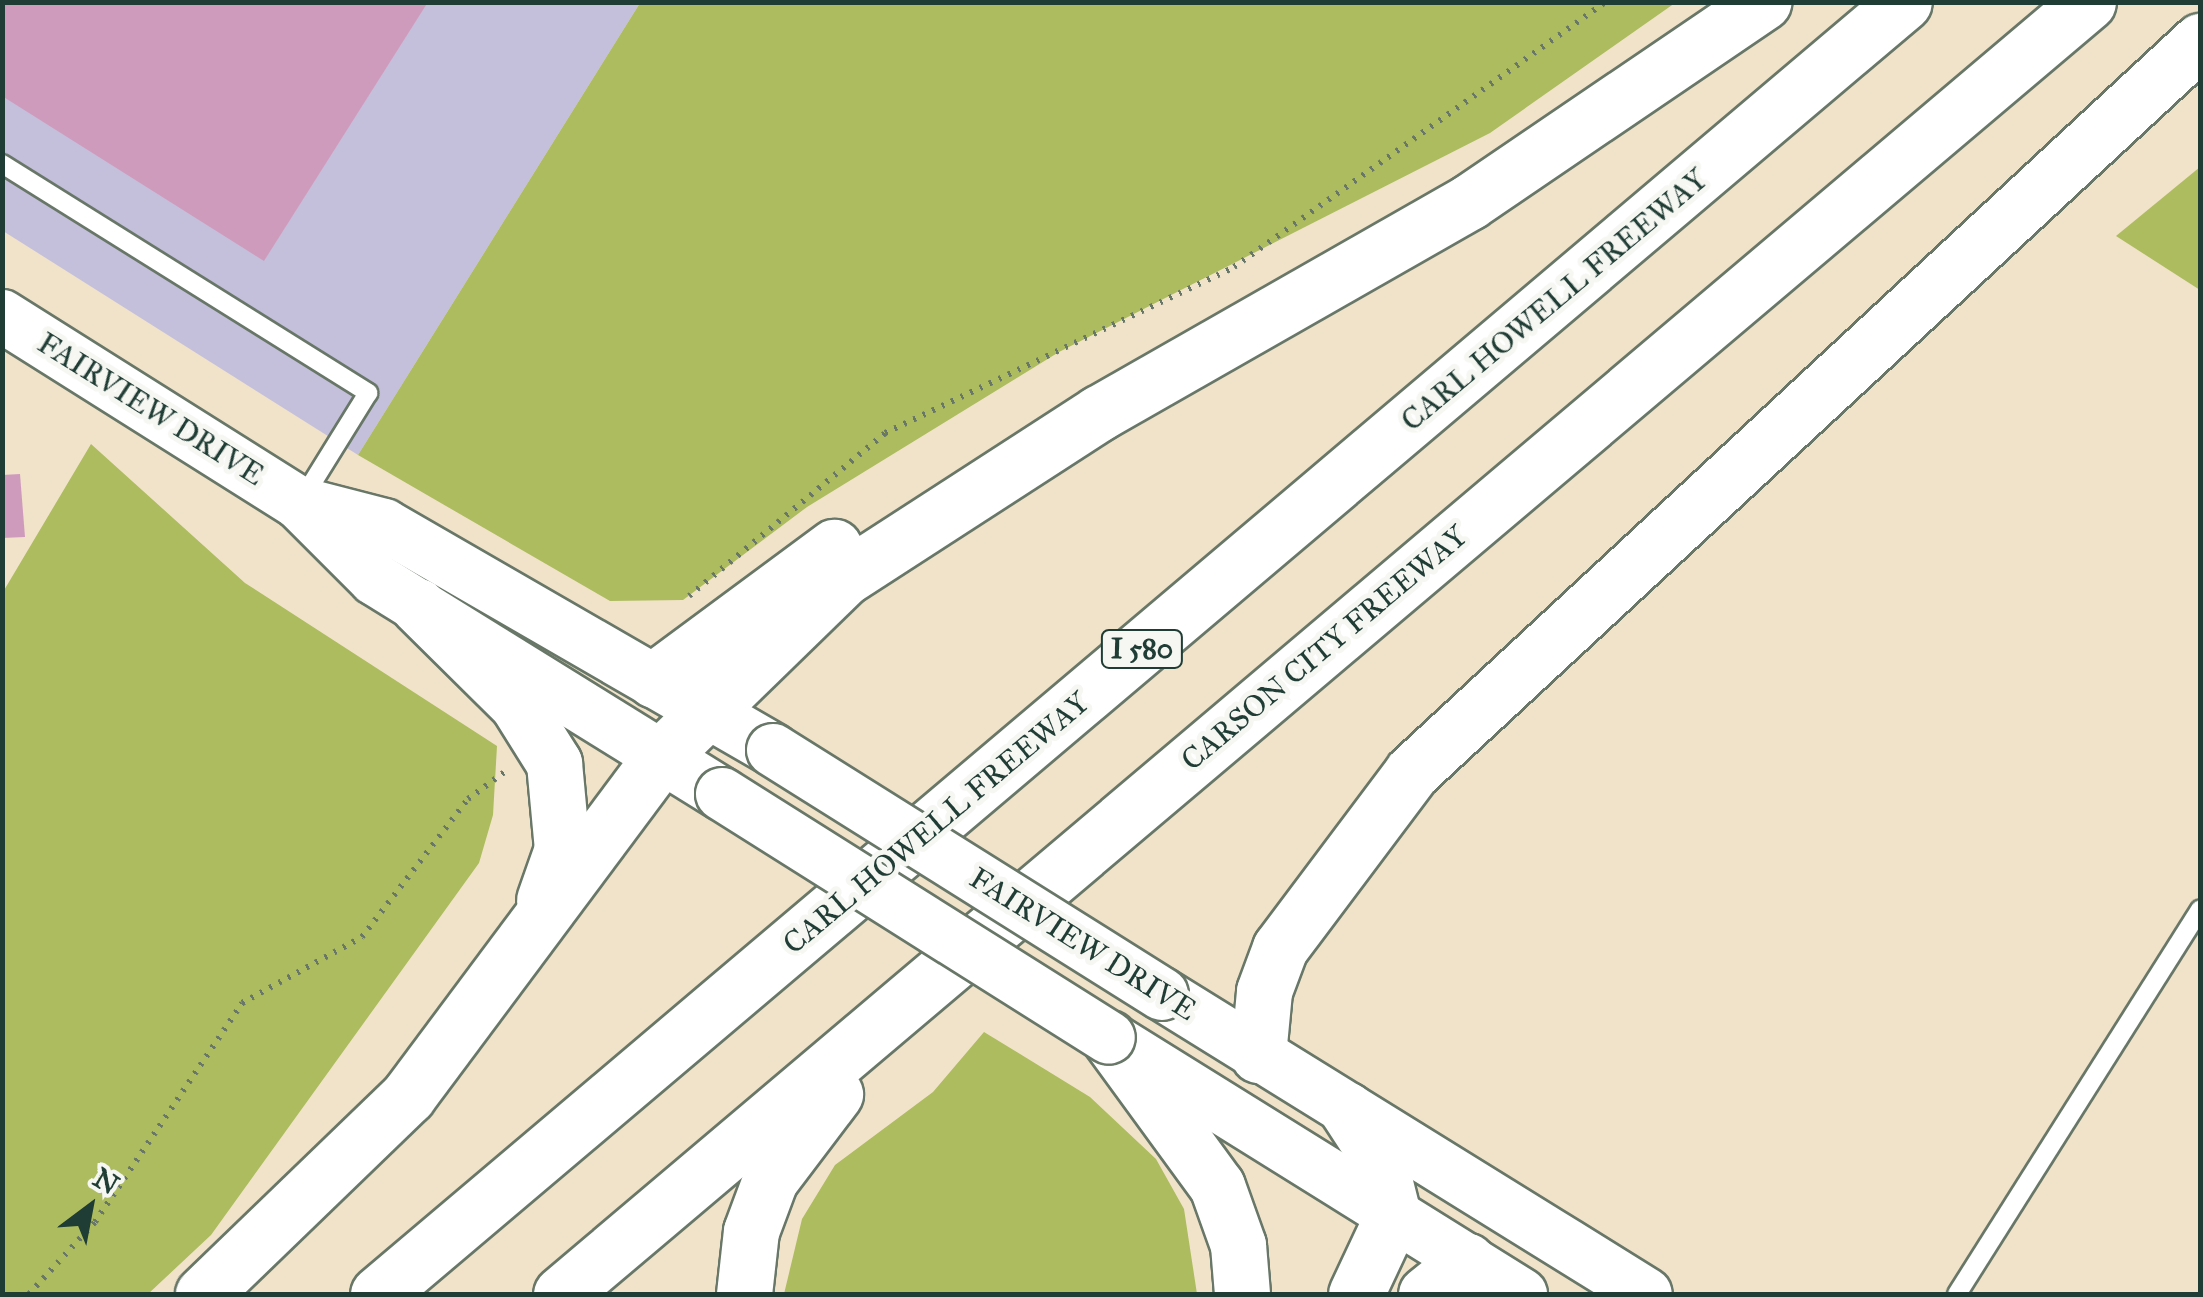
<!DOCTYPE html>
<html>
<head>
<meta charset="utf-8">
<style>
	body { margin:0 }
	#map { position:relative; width:2203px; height:1297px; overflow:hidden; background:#f1e3c9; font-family:"IM FELL Great Primer",serif }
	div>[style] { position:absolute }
	.industrial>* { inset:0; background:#c4c0db }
	.green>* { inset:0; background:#adbc5e }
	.building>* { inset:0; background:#cf9bbd }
	.path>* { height:6px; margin-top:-3px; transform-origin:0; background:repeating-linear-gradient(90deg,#687768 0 2.5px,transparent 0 10.5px) }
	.roads { filter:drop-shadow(2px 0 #687768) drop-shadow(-2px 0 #687768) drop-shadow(0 2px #687768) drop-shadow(0 -2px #687768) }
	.lane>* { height:18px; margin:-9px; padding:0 9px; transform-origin:9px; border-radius:9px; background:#fff }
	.secondary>* { height:52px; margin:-26px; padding:0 26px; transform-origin:26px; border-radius:26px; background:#fff }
	.highway>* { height:55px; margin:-27.5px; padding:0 27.5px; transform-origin:27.5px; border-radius:27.5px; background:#fff }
	.bridges { filter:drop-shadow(2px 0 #687768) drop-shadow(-2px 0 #687768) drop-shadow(0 2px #687768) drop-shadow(0 -2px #687768) }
	.secondary-bridge>* { height:52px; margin:-26px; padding:0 26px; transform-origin:26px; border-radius:26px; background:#fff }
	span { translate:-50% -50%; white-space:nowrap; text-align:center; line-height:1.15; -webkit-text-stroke:10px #f6f6f2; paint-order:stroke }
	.shield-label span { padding:2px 8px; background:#f6f6f2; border:2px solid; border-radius:8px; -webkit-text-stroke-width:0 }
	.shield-label { font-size:28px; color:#1f3d34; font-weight:700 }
	.street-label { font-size:30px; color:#1f3d34 }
	.frame { position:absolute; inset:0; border:5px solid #1f3d34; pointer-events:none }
	.north { position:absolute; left:40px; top:1157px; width:100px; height:100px; -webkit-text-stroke:8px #f6f6f2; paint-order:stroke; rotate:32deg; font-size:28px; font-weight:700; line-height:40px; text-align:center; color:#1f3d34 }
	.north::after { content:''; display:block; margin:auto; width:35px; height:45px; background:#1f3d34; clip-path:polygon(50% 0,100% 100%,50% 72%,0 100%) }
</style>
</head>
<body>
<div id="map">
	<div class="industrial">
		<i style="clip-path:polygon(2px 3px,640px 3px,358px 455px,3px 231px)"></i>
	</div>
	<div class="green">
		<i style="clip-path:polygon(640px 3px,640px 2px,1675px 3px,1490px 133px,1059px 352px,807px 507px,683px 600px,610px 601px,358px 455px)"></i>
		<i style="clip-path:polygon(2200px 167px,2200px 290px,2116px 236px)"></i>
		<i style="clip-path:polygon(91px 444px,245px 583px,497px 746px,493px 815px,479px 863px,211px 1235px,148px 1294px,3px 1294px,3px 592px)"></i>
		<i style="clip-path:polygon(984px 1032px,1090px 1097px,1156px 1159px,1184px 1209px,1197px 1294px,784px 1294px,802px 1219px,835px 1165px,933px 1092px)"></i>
	</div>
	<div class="building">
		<i style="clip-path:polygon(2px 2px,428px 2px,264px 261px,2px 96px)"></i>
		<i style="clip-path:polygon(20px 474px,25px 537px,2px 538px,2px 475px)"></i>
	</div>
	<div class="path">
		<i style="left:689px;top:596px;width:255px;rotate:-39.7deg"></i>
		<i style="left:885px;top:433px;width:386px;rotate:-25.4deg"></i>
		<i style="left:1234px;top:267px;width:457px;rotate:-35.5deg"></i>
		<i style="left:29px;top:1294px;width:98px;rotate:-47.5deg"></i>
		<i style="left:95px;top:1222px;width:264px;rotate:-56.1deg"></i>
		<i style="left:242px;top:1003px;width:137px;rotate:-28.8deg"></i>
		<i style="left:362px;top:937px;width:174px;rotate:-52.5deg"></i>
		<i style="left:468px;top:799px;width:49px;rotate:-36.6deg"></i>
	</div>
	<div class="roads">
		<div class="lane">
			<i style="left:2px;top:164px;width:432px;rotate:32deg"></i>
			<i style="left:368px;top:393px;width:123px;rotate:121.8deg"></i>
			<i style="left:1957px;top:1294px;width:455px;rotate:-57.7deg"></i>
		</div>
		<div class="secondary">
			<i style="left:2px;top:316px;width:351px;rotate:32.2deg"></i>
			<i style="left:299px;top:503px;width:107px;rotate:45deg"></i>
			<i style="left:375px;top:579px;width:408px;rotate:31.8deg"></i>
			<i style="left:299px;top:503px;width:88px;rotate:14.5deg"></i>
			<i style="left:384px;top:525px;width:449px;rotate:30deg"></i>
			<i style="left:1162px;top:994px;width:569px;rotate:31.79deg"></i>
			<i style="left:1111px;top:1039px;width:483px;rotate:31.9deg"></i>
		</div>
		<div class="highway">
			<i style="left:418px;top:606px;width:139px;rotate:44.7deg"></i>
			<i style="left:517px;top:704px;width:70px;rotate:57.9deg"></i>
			<i style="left:554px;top:763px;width:86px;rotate:84.7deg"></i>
			<i style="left:562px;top:849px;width:54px;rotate:109.4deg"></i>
			<i style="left:654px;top:680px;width:224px;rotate:-36.5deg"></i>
			<i style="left:1109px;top:1038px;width:183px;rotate:53.9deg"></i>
			<i style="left:1217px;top:1186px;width:63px;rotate:70.4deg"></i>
			<i style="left:1238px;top:1245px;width:49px;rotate:85.3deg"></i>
			<i style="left:1258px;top:1055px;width:64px;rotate:-84.6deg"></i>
			<i style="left:1264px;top:991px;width:46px;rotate:-69.6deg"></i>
			<i style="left:1280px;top:948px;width:220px;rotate:-53.1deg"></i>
			<i style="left:1412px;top:772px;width:1075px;rotate:-42.85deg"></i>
			<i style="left:1347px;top:1110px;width:59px;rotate:56.9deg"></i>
			<i style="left:1379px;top:1159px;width:58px;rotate:76deg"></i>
			<i style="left:1393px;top:1215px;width:87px;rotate:115.1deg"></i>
			<i style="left:203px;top:1294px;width:285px;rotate:-44deg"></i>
			<i style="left:408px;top:1096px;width:424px;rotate:-53.3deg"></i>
			<i style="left:661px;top:756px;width:255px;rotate:-44.2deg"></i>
			<i style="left:844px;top:578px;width:304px;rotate:-32.9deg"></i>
			<i style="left:1099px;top:413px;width:426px;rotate:-29.7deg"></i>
			<i style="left:1469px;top:202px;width:356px;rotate:-34.2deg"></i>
			<i style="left:378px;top:1294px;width:1999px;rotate:-40.25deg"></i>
			<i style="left:561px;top:1294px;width:2000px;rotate:-40.23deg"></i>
			<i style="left:744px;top:1294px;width:63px;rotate:-83.7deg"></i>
			<i style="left:751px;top:1231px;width:54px;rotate:-69.6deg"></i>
			<i style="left:770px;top:1180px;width:108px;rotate:-52.9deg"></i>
			<i style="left:1426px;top:1294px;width:53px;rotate:-38.8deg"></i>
		</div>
	</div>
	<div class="bridges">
		<div class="secondary-bridge">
			<i style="left:773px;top:750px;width:459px;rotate:32.1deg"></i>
			<i style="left:722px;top:794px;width:457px;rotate:32.2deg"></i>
		</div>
	</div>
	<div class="shield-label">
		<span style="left:1142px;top:649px">I 580</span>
	</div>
	<div class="street-label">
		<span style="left:1554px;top:300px;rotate:-40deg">CARL HOWELL FREEWAY</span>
		<span style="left:151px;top:409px;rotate:32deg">FAIRVIEW DRIVE</span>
		<span style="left:1324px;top:648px;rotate:-40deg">CARSON CITY FREEWAY</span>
		<span style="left:936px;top:823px;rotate:-40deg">CARL HOWELL FREEWAY</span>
		<span style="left:1083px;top:944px;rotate:32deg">FAIRVIEW DRIVE</span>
	</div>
	<div class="frame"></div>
	<div class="north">N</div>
</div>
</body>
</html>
